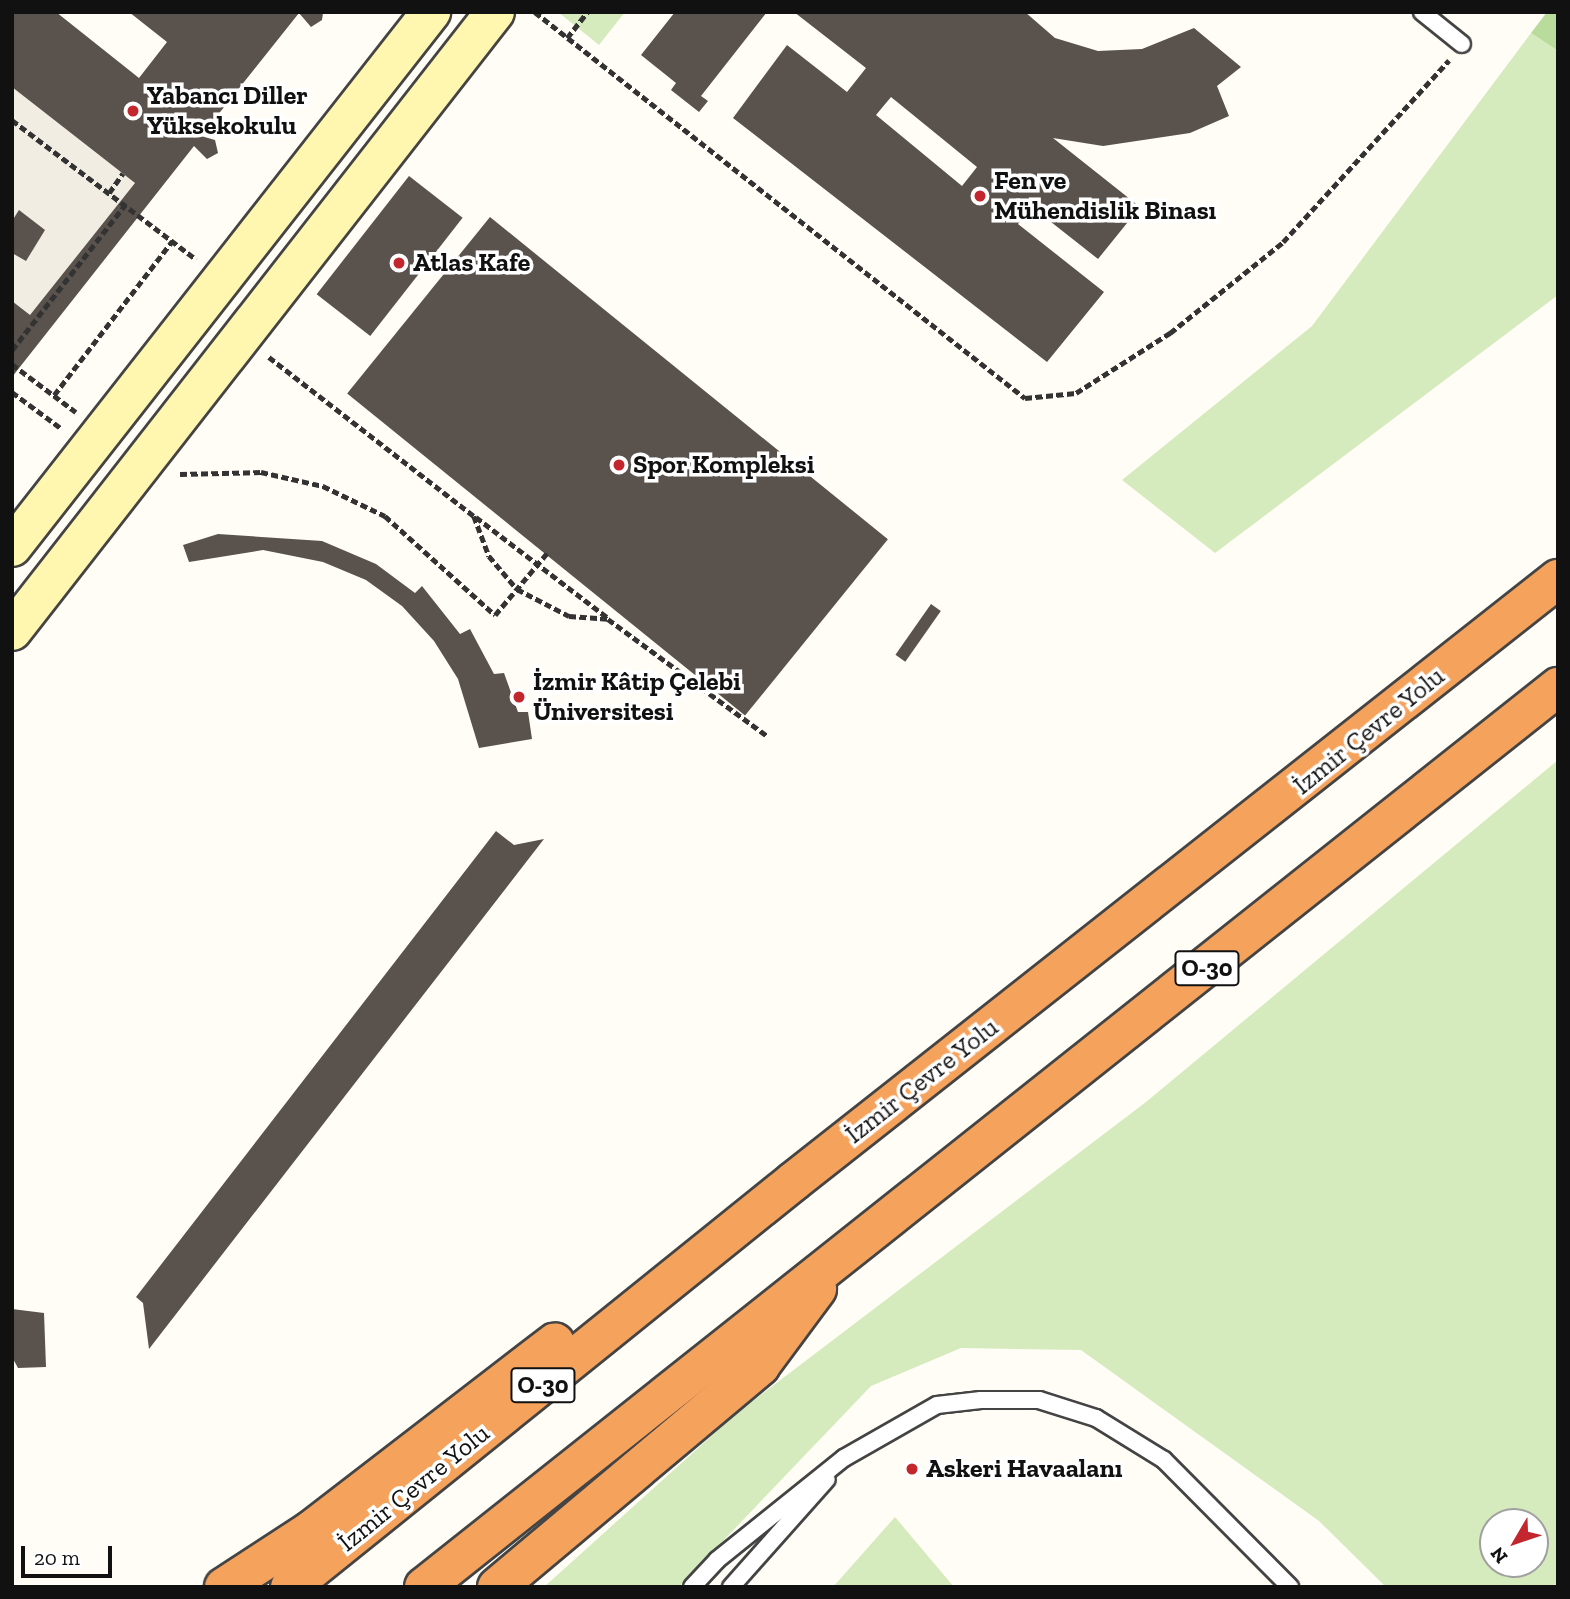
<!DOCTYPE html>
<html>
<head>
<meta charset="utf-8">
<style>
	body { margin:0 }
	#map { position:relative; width:1570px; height:1599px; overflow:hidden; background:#fffdf5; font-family:"Zilla Slab",serif }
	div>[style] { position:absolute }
	.green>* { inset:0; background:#d5ebbd }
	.forest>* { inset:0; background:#b9dc9c }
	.plaza>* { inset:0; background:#f1ede2 }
	.building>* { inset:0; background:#5a524d; transform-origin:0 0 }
	.path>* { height:4.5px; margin-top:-2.25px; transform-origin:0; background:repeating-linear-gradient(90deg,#333 0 7px,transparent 0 10.5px) }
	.roads { filter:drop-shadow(2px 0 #444) drop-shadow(-2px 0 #444) drop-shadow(0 2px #444) drop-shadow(0 -2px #444) }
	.lane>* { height:16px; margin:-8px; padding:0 8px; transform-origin:8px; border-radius:8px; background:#fff }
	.secondary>* { height:38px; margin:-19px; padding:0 19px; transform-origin:19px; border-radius:19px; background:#fff6b0 }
	.highway>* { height:38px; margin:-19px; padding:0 19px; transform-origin:19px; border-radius:19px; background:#f5a25d }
	.dots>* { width:19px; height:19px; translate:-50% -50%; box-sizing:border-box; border:4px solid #fff; border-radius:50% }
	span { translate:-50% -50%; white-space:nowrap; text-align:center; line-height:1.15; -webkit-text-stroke:7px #fff; paint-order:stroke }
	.shield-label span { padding:2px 5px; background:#fff; border:2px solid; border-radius:5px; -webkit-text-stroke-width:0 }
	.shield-label { font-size:24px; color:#111; font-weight:700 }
	.poi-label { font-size:26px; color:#111; font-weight:700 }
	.left { translate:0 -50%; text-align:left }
	.street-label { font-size:26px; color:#111 }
	.frame { position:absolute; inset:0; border:14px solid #111; pointer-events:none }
	.north { position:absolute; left:1479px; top:1508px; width:70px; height:70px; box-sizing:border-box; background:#fff; border:2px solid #a0a0a0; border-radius:50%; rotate:231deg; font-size:19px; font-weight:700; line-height:28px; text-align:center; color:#111 }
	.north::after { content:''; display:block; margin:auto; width:24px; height:32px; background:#c4262e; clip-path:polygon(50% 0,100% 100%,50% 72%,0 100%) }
	.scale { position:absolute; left:21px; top:1546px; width:91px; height:32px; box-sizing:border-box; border:4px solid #111; border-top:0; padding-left:9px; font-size:21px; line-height:24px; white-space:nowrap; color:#111; -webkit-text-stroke:5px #fff; paint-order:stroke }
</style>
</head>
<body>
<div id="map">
	<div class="green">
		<i style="clip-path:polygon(558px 12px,625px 12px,599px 45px)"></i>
		<i style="clip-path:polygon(1531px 33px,1558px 51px,1558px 295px,1215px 553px,1122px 480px,1312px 326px)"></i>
		<i style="clip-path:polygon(evenodd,1558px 760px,1558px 1587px,1386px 1587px,1319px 1521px,1081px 1350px,961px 1348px,871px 1386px,679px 1587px,544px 1587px,737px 1413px,1146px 1102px,1558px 760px,1493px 1522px,1535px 1522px,1535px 1564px,1493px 1564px,1493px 1522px)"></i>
		<i style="clip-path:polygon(895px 1517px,954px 1587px,833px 1587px)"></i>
	</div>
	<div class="forest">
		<i style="clip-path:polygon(1547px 12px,1558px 12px,1558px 51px,1531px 33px)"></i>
	</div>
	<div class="plaza">
		<i style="clip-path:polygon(12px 87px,135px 183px,30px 315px,12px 301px)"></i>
	</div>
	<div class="building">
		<i style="clip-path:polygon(12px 12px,56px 12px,139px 78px,167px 42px,129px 12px,322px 12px,323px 13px,322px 20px,311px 27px,299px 13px,201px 136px,215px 140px,218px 153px,207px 159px,194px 146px,12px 377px,12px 301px,30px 315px,135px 183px,12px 87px)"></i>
		<i style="clip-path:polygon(675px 12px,767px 12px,701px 96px,708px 101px,699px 112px,671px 90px,676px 83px,641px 55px)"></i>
		<i style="clip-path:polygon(evenodd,794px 12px,1025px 12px,1055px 38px,1098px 51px,1142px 49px,1194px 28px,1241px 67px,1217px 86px,1229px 116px,1190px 133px,1103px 146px,1053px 138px,1140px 207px,1098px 259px,1032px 207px,1018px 224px,1104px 292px,1047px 362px,733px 118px,787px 45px,847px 92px,866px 68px,794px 12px,891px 97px,977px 167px,962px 186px,876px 115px,891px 97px)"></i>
		<i style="left:409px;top:176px;width:68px;height:150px;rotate:38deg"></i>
		<i style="clip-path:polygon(19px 210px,45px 230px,26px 261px,12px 253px,12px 221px)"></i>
		<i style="left:490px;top:217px;width:512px;height:227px;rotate:39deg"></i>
		<i style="clip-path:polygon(218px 534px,322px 541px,376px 564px,415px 593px,422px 586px,460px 634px,470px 629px,494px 674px,504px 673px,518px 712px,528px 712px,532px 739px,479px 748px,458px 679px,434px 641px,402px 606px,366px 580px,323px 562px,263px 550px,189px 562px,183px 545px)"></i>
		<i style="left:931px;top:604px;width:12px;height:62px;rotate:35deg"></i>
		<i style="clip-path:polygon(496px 831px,514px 845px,544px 839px,149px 1349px,143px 1303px,136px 1297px)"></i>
		<i style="clip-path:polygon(12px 1309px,44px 1313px,46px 1367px,18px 1368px,12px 1357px)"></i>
	</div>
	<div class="path">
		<i style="left:535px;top:12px;width:624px;rotate:38.23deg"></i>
		<i style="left:1025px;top:398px;width:51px;rotate:-5.6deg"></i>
		<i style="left:1076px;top:393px;width:112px;rotate:-32.6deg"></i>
		<i style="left:1170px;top:333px;width:145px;rotate:-38.8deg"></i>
		<i style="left:1283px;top:242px;width:246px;rotate:-47.6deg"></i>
		<i style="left:1116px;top:12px;width:13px"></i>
		<i style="left:567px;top:38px;width:33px;rotate:-52deg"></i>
		<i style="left:12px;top:120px;width:231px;rotate:37.1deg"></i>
		<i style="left:109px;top:193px;width:24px;rotate:-55deg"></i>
		<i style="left:12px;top:350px;width:184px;rotate:-52.1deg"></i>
		<i style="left:269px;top:357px;width:259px;rotate:37.8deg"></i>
		<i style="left:474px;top:516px;width:43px;rotate:69.4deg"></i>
		<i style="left:489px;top:556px;width:43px;rotate:49.7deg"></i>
		<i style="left:517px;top:589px;width:59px;rotate:27.4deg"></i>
		<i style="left:569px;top:616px;width:39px;rotate:4deg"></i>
		<i style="left:608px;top:619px;width:197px;rotate:36.3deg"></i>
		<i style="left:12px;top:364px;width:80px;rotate:36.9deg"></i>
		<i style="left:12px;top:392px;width:62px;rotate:36.5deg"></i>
		<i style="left:54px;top:395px;width:194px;rotate:-52.5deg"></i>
		<i style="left:180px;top:474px;width:81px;rotate:-1.4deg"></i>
		<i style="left:261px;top:472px;width:64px;rotate:12.7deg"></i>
		<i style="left:323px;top:486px;width:69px;rotate:25.8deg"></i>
		<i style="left:385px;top:516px;width:148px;rotate:42deg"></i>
		<i style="left:495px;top:615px;width:81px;rotate:-50deg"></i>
		<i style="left:476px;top:517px;width:166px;rotate:37.4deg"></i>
	</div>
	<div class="roads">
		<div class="lane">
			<i style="left:1422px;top:12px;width:51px;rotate:38.7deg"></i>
			<i style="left:692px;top:1587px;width:37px;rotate:-47deg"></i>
			<i style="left:717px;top:1560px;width:163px;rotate:-38.8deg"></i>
			<i style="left:844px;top:1458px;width:107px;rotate:-29.7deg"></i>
			<i style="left:937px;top:1405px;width:44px;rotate:-6.5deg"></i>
			<i style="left:981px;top:1400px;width:58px"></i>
			<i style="left:1039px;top:1400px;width:60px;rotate:17.5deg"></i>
			<i style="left:1096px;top:1418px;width:80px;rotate:31.7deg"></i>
			<i style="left:1164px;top:1460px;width:179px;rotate:45.2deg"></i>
			<i style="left:731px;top:1587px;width:144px;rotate:-48.4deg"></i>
		</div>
		<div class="secondary">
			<i style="left:12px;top:547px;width:680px;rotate:-51.93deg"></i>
			<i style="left:12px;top:631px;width:785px;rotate:-52.04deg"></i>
		</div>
		<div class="highway">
			<i style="left:224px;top:1587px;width:103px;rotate:-33.1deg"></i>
			<i style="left:310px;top:1531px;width:309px;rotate:-37.6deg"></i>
			<i style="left:290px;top:1587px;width:647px;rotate:-38.85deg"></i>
			<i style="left:794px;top:1181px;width:973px;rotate:-38.24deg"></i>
			<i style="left:424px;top:1587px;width:1448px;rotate:-38.44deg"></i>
			<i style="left:497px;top:1587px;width:344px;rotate:-40deg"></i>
			<i style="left:760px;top:1366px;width:96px;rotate:-53.5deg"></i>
		</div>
	</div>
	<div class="dots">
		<i style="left:133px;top:111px;background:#c4262e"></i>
		<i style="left:980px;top:196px;background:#c4262e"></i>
		<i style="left:399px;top:263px;background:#c4262e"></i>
		<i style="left:619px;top:465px;background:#c4262e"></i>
		<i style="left:519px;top:697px;background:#c4262e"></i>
		<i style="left:912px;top:1469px;background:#c4262e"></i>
	</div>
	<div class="shield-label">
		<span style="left:1207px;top:968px">O-30</span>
		<span style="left:543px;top:1385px">O-30</span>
	</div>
	<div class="poi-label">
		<span class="left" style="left:147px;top:111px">Yabancı Diller<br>Yüksekokulu</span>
		<span class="left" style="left:994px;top:196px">Fen ve<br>Mühendislik Binası</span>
		<span class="left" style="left:413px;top:263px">Atlas Kafe</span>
		<span class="left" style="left:633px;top:465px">Spor Kompleksi</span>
		<span class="left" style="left:533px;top:697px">İzmir Kâtip Çelebi<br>Üniversitesi</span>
		<span class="left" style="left:926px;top:1469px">Askeri Havaalanı</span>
	</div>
	<div class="street-label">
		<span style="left:1369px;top:731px;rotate:-39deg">İzmir Çevre Yolu</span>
		<span style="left:922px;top:1081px;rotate:-38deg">İzmir Çevre Yolu</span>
		<span style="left:414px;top:1488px;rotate:-39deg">İzmir Çevre Yolu</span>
	</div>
	<div class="frame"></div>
	<div class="north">N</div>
	<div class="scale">20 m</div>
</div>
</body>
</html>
